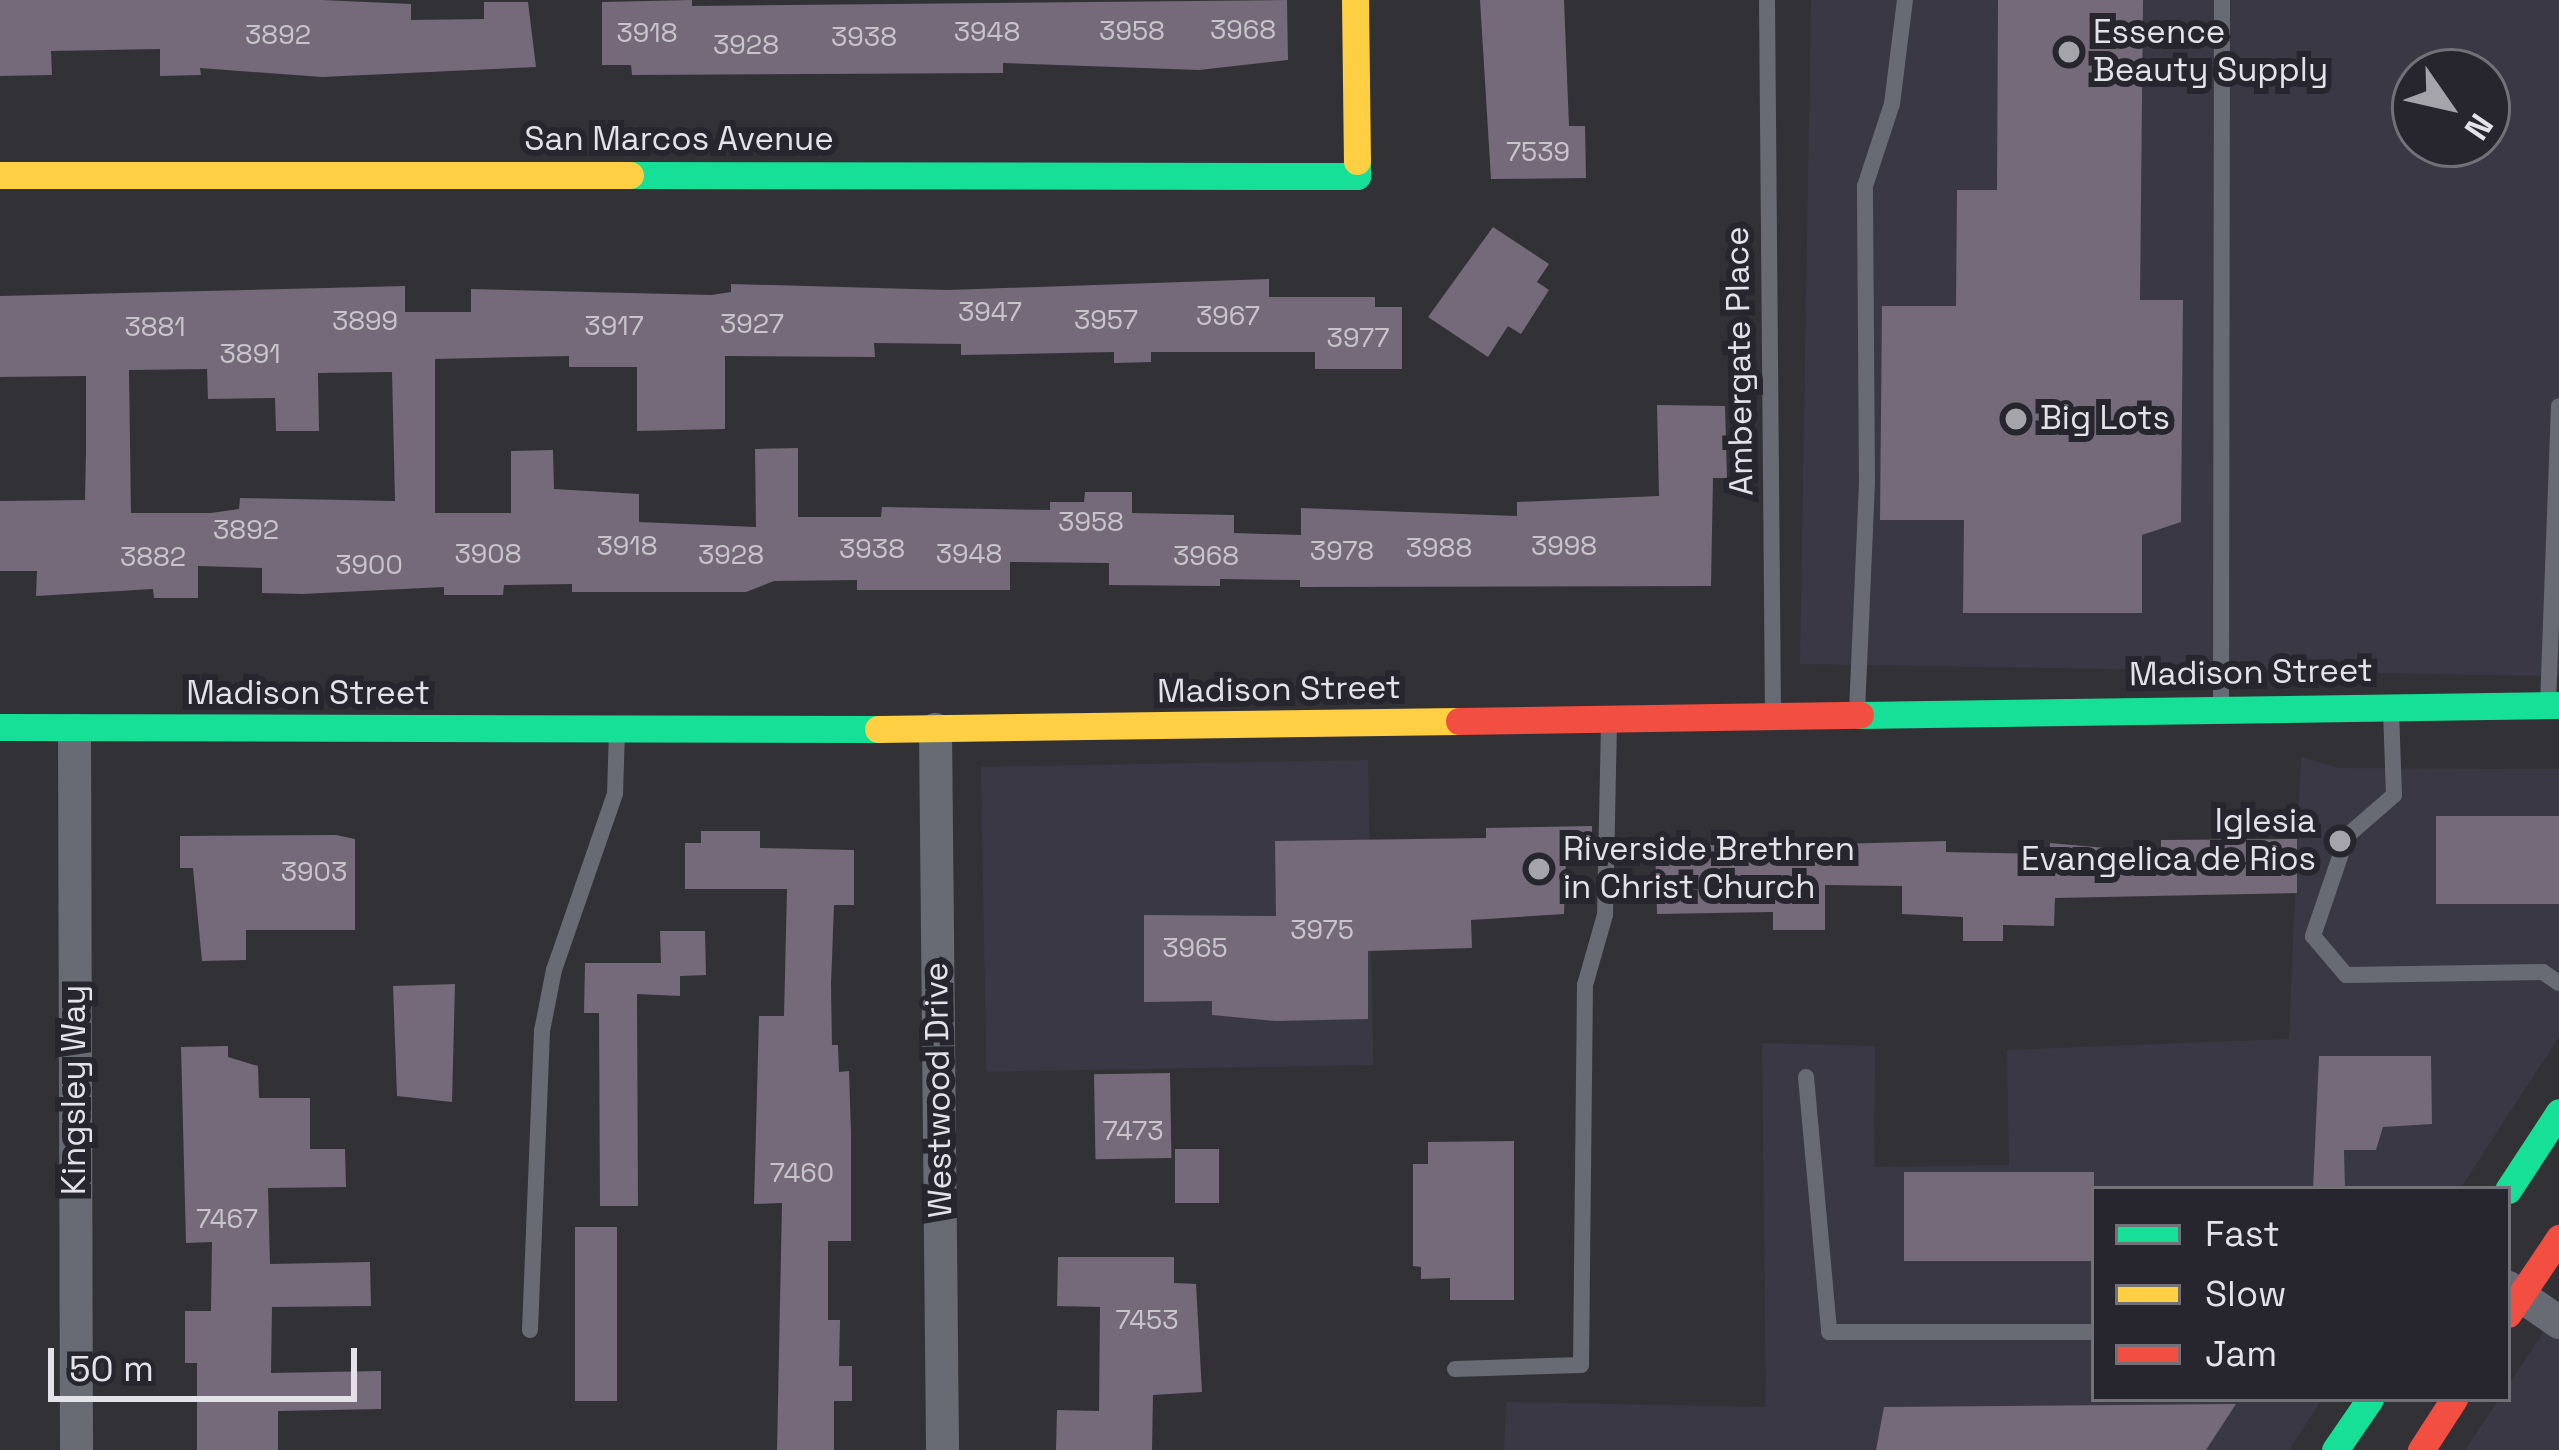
<!DOCTYPE html>
<html>
<head>
<meta charset="utf-8">
<style>
	body { margin:0 }
	#map { position:relative; width:2559px; height:1450px; overflow:hidden; background:#323136; font-family:"Space Grotesk",sans-serif }
	div>[style] { position:absolute }
	.built>* { inset:0; background:#3a3845; transform-origin:0 0 }
	.building>* { inset:0; background:#746a79; transform-origin:0 0 }
	.lane>* { height:16px; margin:-8px; padding:0 8px; transform-origin:8px; border-radius:8px; background:#686b74 }
	.street>* { height:33px; margin:-16.5px; padding:0 16.5px; transform-origin:16.5px; border-radius:16.5px; background:#686b74 }
	.fast>* { height:27px; margin:-13.5px; padding:0 13.5px; transform-origin:13.5px; border-radius:13.5px; background:#16e098 }
	.slow>* { height:27px; margin:-13.5px; padding:0 13.5px; transform-origin:13.5px; border-radius:13.5px; background:#ffcf43 }
	.jam>* { height:27px; margin:-13.5px; padding:0 13.5px; transform-origin:13.5px; border-radius:13.5px; background:#f24e42 }
	.dots>* { width:33px; height:33px; translate:-50% -50%; box-sizing:border-box; border:6px solid #27262e; border-radius:50% }
	span { translate:-50% -50%; white-space:nowrap; text-align:center; line-height:1.15; -webkit-text-stroke:12px #27262e; paint-order:stroke }
	.number-label { font-size:27px; color:#c7c4cc }
	.number-label span { -webkit-text-stroke-width:0 }
	.poi-label { font-size:33px; color:#e3e2e8 }
	.left { translate:0 -50%; text-align:left }
	.right { translate:-100% -50%; text-align:right }
	.street-label { font-size:33px; color:#e3e2e8 }
	.legend { position:absolute; left:2091px; top:1186px; width:420px; height:216px; box-sizing:border-box; background:#27262e; border:3px solid #727178; margin:0; padding:15px 21px; list-style:none; font-size:36px; color:#e3e2e8 }
	.legend li { display:flex; align-items:center; gap:24px; height:60px }
	.legend b { width:60px; border:3px solid #727178 }
	.north { position:absolute; left:2391px; top:48px; width:120px; height:120px; box-sizing:border-box; background:#27262e; border:3px solid #727178; border-radius:50%; rotate:124deg; font-size:33px; font-weight:700; line-height:48px; text-align:center; color:#e3e2e8 }
	.north::after { content:''; display:block; margin:auto; width:42px; height:54px; background:#a5a4aa; clip-path:polygon(50% 0,100% 100%,50% 72%,0 100%) }
	.scale { position:absolute; left:48px; top:1348px; width:309px; height:54px; box-sizing:border-box; border:6px solid #e3e2e8; border-top:0; padding-left:15px; font-size:36px; line-height:42px; white-space:nowrap; color:#e3e2e8; -webkit-text-stroke:9px #27262e; paint-order:stroke }
</style>
</head>
<body>
<div id="map">
	<div class="built">
		<i style="clip-path:polygon(evenodd,1811px 0,2559px 0,2559px 676px,1800px 664px,1811px 0,2415px 72px,2487px 72px,2487px 144px,2415px 144px,2415px 72px)"></i>
		<i style="clip-path:polygon(2301px 757px,2339px 768px,2559px 769px,2559px 1037px,2460px 1189px,2094px 1189px,2094px 1399px,2322px 1399px,2289px 1450px,1504px 1450px,1506px 1402px,1766px 1407px,1762px 1043px,1875px 1046px,1874px 1167px,2009px 1165px,2007px 1050px,2289px 1039px)"></i>
		<i style="left:1368px;top:760px;width:305px;height:387px;rotate:89deg"></i>
		<i style="clip-path:polygon(2559px 1308px,2559px 1450px,2465px 1450px,2499px 1399px,2508px 1399px,2508px 1386px)"></i>
	</div>
	<div class="building">
		<i style="clip-path:polygon(0 0,322px 0,411px 4px,411px 20px,484px 19px,484px 2px,528px 2px,536px 67px,322px 77px,200px 68px,201px 75px,160px 76px,160px 49px,51px 51px,52px 75px,0 76px)"></i>
		<i style="clip-path:polygon(692px 0,692px 6px,1287px 0,1288px 60px,1199px 70px,1003px 63px,1003px 73px,632px 75px,631px 65px,602px 65px,602px 2px)"></i>
		<i style="clip-path:polygon(1480px 0,1564px 0,1569px 126px,1585px 126px,1586px 178px,1491px 179px)"></i>
		<i style="clip-path:polygon(1998px 0,2143px 0,2140px 300px,2183px 300px,2181px 522px,2142px 535px,2142px 613px,1963px 613px,1964px 520px,1880px 520px,1882px 306px,1956px 306px,1957px 190px,1997px 190px)"></i>
		<i style="clip-path:polygon(1493px 227px,1549px 264px,1537px 282px,1549px 290px,1521px 334px,1508px 326px,1488px 357px,1428px 317px)"></i>
		<i style="clip-path:polygon(evenodd,1269px 279px,1269px 297px,1375px 297px,1375px 307px,1402px 307px,1402px 369px,1315px 369px,1315px 352px,1151px 352px,1151px 362px,1114px 363px,1114px 352px,961px 355px,961px 344px,874px 343px,875px 357px,725px 356px,725px 429px,637px 431px,637px 367px,569px 367px,569px 356px,435px 359px,435px 513px,511px 513px,511px 451px,553px 450px,554px 489px,639px 494px,639px 522px,756px 527px,755px 449px,798px 448px,798px 517px,881px 517px,882px 507px,1050px 510px,1050px 502px,1084px 502px,1085px 492px,1132px 492px,1132px 513px,1234px 515px,1234px 533px,1301px 535px,1301px 508px,1517px 516px,1517px 502px,1659px 496px,1657px 405px,1725px 406px,1727px 478px,1713px 478px,1711px 586px,1300px 587px,1300px 580px,1220px 579px,1220px 586px,1109px 585px,1109px 563px,1010px 562px,1010px 590px,857px 590px,857px 580px,774px 581px,746px 592px,572px 592px,572px 584px,504px 585px,503px 595px,444px 595px,444px 587px,302px 594px,262px 593px,262px 568px,198px 566px,198px 598px,154px 598px,153px 589px,36px 596px,37px 571px,0 571px,0 501px,85px 500px,86px 451px,86px 376px,0 377px,0 296px,405px 286px,405px 312px,471px 312px,471px 289px,711px 295px,731px 292px,731px 284px,948px 290px,1269px 279px,207px 369px,208px 399px,275px 398px,276px 431px,319px 431px,318px 373px,392px 372px,395px 501px,240px 498px,239px 509px,211px 513px,131px 513px,129px 370px,207px 369px)"></i>
		<i style="left:2436px;top:816px;width:123px;height:88px"></i>
		<i style="clip-path:polygon(1592px 826px,1592px 858px,1566px 858px,1564px 914px,1471px 920px,1472px 948px,1368px 951px,1368px 1019px,1276px 1021px,1212px 1015px,1212px 1001px,1144px 1002px,1144px 915px,1276px 916px,1275px 841px,1486px 838px,1486px 828px)"></i>
		<i style="clip-path:polygon(701px 831px,760px 831px,760px 848px,854px 850px,854px 905px,834px 905px,831px 985px,832px 1045px,838px 1045px,839px 1072px,849px 1071px,851px 1132px,851px 1241px,828px 1241px,828px 1320px,840px 1320px,839px 1366px,852px 1366px,852px 1401px,834px 1401px,834px 1450px,777px 1450px,782px 1203px,754px 1204px,759px 1016px,784px 1016px,787px 889px,685px 889px,685px 843px,701px 843px)"></i>
		<i style="clip-path:polygon(336px 835px,355px 839px,355px 930px,246px 930px,246px 960px,202px 961px,193px 868px,180px 868px,180px 836px)"></i>
		<i style="clip-path:polygon(2297px 839px,2297px 893px,2055px 898px,2054px 926px,2003px 925px,2003px 941px,1963px 941px,1963px 917px,1902px 914px,1902px 886px,1825px 885px,1825px 930px,1773px 930px,1773px 912px,1657px 914px,1655px 843px,1836px 850px,1836px 844px,1946px 841px,1946px 852px,2050px 854px,2050px 843px,2161px 853px,2161px 840px)"></i>
		<i style="clip-path:polygon(660px 931px,705px 931px,706px 975px,680px 976px,680px 996px,637px 994px,638px 1206px,600px 1206px,599px 1013px,584px 1013px,585px 963px,661px 963px)"></i>
		<i style="clip-path:polygon(455px 984px,452px 1102px,397px 1096px,393px 986px)"></i>
		<i style="clip-path:polygon(228px 1046px,228px 1057px,258px 1066px,259px 1098px,310px 1098px,310px 1149px,345px 1149px,346px 1187px,268px 1188px,270px 1264px,370px 1262px,371px 1306px,272px 1307px,271px 1373px,381px 1371px,381px 1409px,278px 1411px,278px 1450px,197px 1450px,197px 1363px,185px 1363px,185px 1311px,211px 1311px,212px 1242px,186px 1243px,181px 1047px)"></i>
		<i style="clip-path:polygon(2319px 1056px,2431px 1056px,2432px 1124px,2383px 1127px,2376px 1150px,2344px 1150px,2345px 1189px,2313px 1189px)"></i>
		<i style="left:1170px;top:1073px;width:85px;height:76px;rotate:89deg"></i>
		<i style="clip-path:polygon(1514px 1141px,1514px 1300px,1450px 1300px,1450px 1278px,1421px 1279px,1421px 1267px,1413px 1266px,1413px 1164px,1428px 1164px,1428px 1142px)"></i>
		<i style="left:1175px;top:1149px;width:44px;height:54px"></i>
		<i style="left:2094px;top:1172px;width:89px;height:190px;rotate:90deg"></i>
		<i style="left:575px;top:1227px;width:42px;height:174px"></i>
		<i style="clip-path:polygon(1058px 1257px,1174px 1257px,1174px 1283px,1196px 1284px,1202px 1392px,1153px 1395px,1152px 1450px,1056px 1450px,1057px 1410px,1099px 1411px,1100px 1307px,1057px 1306px)"></i>
		<i style="clip-path:polygon(2236px 1404px,2206px 1450px,1876px 1450px,1884px 1407px)"></i>
	</div>
	<div class="lane">
		<i style="left:1767px;top:0;width:715px;rotate:89.52deg"></i>
		<i style="left:2548px;top:705px;width:299px;rotate:-87.9deg"></i>
		<i style="left:2221px;top:707px;width:707px;rotate:-89.92deg"></i>
		<i style="left:2391px;top:710px;width:85px;rotate:88deg"></i>
		<i style="left:2394px;top:795px;width:62px;rotate:138.9deg"></i>
		<i style="left:2347px;top:836px;width:106px;rotate:108.8deg"></i>
		<i style="left:2313px;top:936px;width:51px;rotate:49.8deg"></i>
		<i style="left:2346px;top:975px;width:197px;rotate:-0.9deg"></i>
		<i style="left:2543px;top:972px;width:19px;rotate:35deg"></i>
		<i style="left:1857px;top:712px;width:229px;rotate:-87.5deg"></i>
		<i style="left:1867px;top:483px;width:297px;rotate:-90.4deg"></i>
		<i style="left:1865px;top:186px;width:86px;rotate:-71.8deg"></i>
		<i style="left:1892px;top:104px;width:105px;rotate:-82.9deg"></i>
		<i style="left:1806px;top:1077px;width:256px;rotate:84.8deg"></i>
		<i style="left:1829px;top:1332px;width:265px"></i>
		<i style="left:530px;top:1330px;width:299px;rotate:-87.7deg"></i>
		<i style="left:542px;top:1031px;width:62px;rotate:-78.9deg"></i>
		<i style="left:554px;top:970px;width:186px;rotate:-70.9deg"></i>
		<i style="left:615px;top:794px;width:63px;rotate:-88.2deg"></i>
		<i style="left:1455px;top:1369px;width:126px;rotate:-1.8deg"></i>
		<i style="left:1581px;top:1365px;width:380px;rotate:-89.4deg"></i>
		<i style="left:1585px;top:985px;width:73px;rotate:-74.1deg"></i>
		<i style="left:1605px;top:915px;width:191px;rotate:-88.8deg"></i>
	</div>
	<div class="street">
		<i style="left:935px;top:729px;width:721px;rotate:89.44deg"></i>
		<i style="left:74px;top:730px;width:720px;rotate:89.84deg"></i>
		<i style="left:2508px;top:1287px;width:62px;rotate:34.5deg"></i>
	</div>
	<div class="fast">
		<i style="left:630px;top:175px;width:727px;rotate:0.08deg"></i>
		<i style="left:1357px;top:176px;width:15px;rotate:-90deg"></i>
		<i style="left:1860px;top:715px;width:699px;rotate:-0.82deg"></i>
		<i style="left:0;top:727px;width:878px;rotate:0.13deg"></i>
		<i style="left:2508px;top:1190px;width:93px;rotate:-56.8deg"></i>
		<i style="left:2335px;top:1450px;width:62px;rotate:-55.5deg"></i>
	</div>
	<div class="slow">
		<i style="left:1355px;top:0;width:161px;rotate:89.3deg"></i>
		<i style="left:0;top:175px;width:630px"></i>
		<i style="left:878px;top:729px;width:581px;rotate:-0.79deg"></i>
	</div>
	<div class="jam">
		<i style="left:1459px;top:721px;width:401px;rotate:-0.9deg"></i>
		<i style="left:2508px;top:1314px;width:92px;rotate:-56.1deg"></i>
		<i style="left:2421px;top:1450px;width:61px;rotate:-57.1deg"></i>
	</div>
	<div class="dots">
		<i style="left:2069px;top:52px;background:#a5a4aa"></i>
		<i style="left:2016px;top:419px;background:#a5a4aa"></i>
		<i style="left:2340px;top:841px;background:#a5a4aa"></i>
		<i style="left:1539px;top:869px;background:#a5a4aa"></i>
	</div>
	<div class="number-label">
		<span style="left:1243px;top:30px">3968</span>
		<span style="left:1132px;top:31px">3958</span>
		<span style="left:987px;top:32px">3948</span>
		<span style="left:647px;top:33px">3918</span>
		<span style="left:278px;top:35px">3892</span>
		<span style="left:864px;top:37px">3938</span>
		<span style="left:746px;top:45px">3928</span>
		<span style="left:1538px;top:152px">7539</span>
		<span style="left:990px;top:312px">3947</span>
		<span style="left:1228px;top:316px">3967</span>
		<span style="left:1106px;top:320px">3957</span>
		<span style="left:365px;top:321px">3899</span>
		<span style="left:752px;top:324px">3927</span>
		<span style="left:614px;top:326px">3917</span>
		<span style="left:155px;top:327px">3881</span>
		<span style="left:1358px;top:338px">3977</span>
		<span style="left:250px;top:354px">3891</span>
		<span style="left:1091px;top:522px">3958</span>
		<span style="left:246px;top:530px">3892</span>
		<span style="left:627px;top:546px">3918</span>
		<span style="left:1564px;top:546px">3998</span>
		<span style="left:1439px;top:548px">3988</span>
		<span style="left:872px;top:549px">3938</span>
		<span style="left:1342px;top:551px">3978</span>
		<span style="left:488px;top:554px">3908</span>
		<span style="left:969px;top:554px">3948</span>
		<span style="left:731px;top:555px">3928</span>
		<span style="left:1206px;top:556px">3968</span>
		<span style="left:153px;top:557px">3882</span>
		<span style="left:369px;top:565px">3900</span>
		<span style="left:314px;top:872px">3903</span>
		<span style="left:1322px;top:930px">3975</span>
		<span style="left:1195px;top:948px">3965</span>
		<span style="left:1133px;top:1131px">7473</span>
		<span style="left:802px;top:1173px">7460</span>
		<span style="left:227px;top:1219px">7467</span>
		<span style="left:1147px;top:1320px">7453</span>
	</div>
	<div class="poi-label">
		<span class="left" style="left:2093px;top:52px">Essence<br>Beauty Supply</span>
		<span class="left" style="left:2040px;top:419px">Big Lots</span>
		<span class="right" style="left:2316px;top:841px">Iglesia<br>Evangelica de Rios</span>
		<span class="left" style="left:1563px;top:869px">Riverside Brethren<br>in Christ Church</span>
	</div>
	<div class="street-label">
		<span style="left:679px;top:140px">San Marcos Avenue</span>
		<span style="left:1740px;top:361px;rotate:-91deg">Ambergate Place</span>
		<span style="left:2251px;top:673px;rotate:-1deg">Madison Street</span>
		<span style="left:1279px;top:690px;rotate:-1deg">Madison Street</span>
		<span style="left:308px;top:694px">Madison Street</span>
		<span style="left:75px;top:1090px;rotate:-90deg">Kingsley Way</span>
		<span style="left:939px;top:1090px;rotate:-91deg">Westwood Drive</span>
	</div>
	<ul class="legend">
	<li><b style="height:15px;background:#16e098"></b>Fast</li>
	<li><b style="height:15px;background:#ffcf43"></b>Slow</li>
	<li><b style="height:15px;background:#f24e42"></b>Jam</li>
	</ul>
	<div class="north">N</div>
	<div class="scale">50 m</div>
</div>
</body>
</html>
